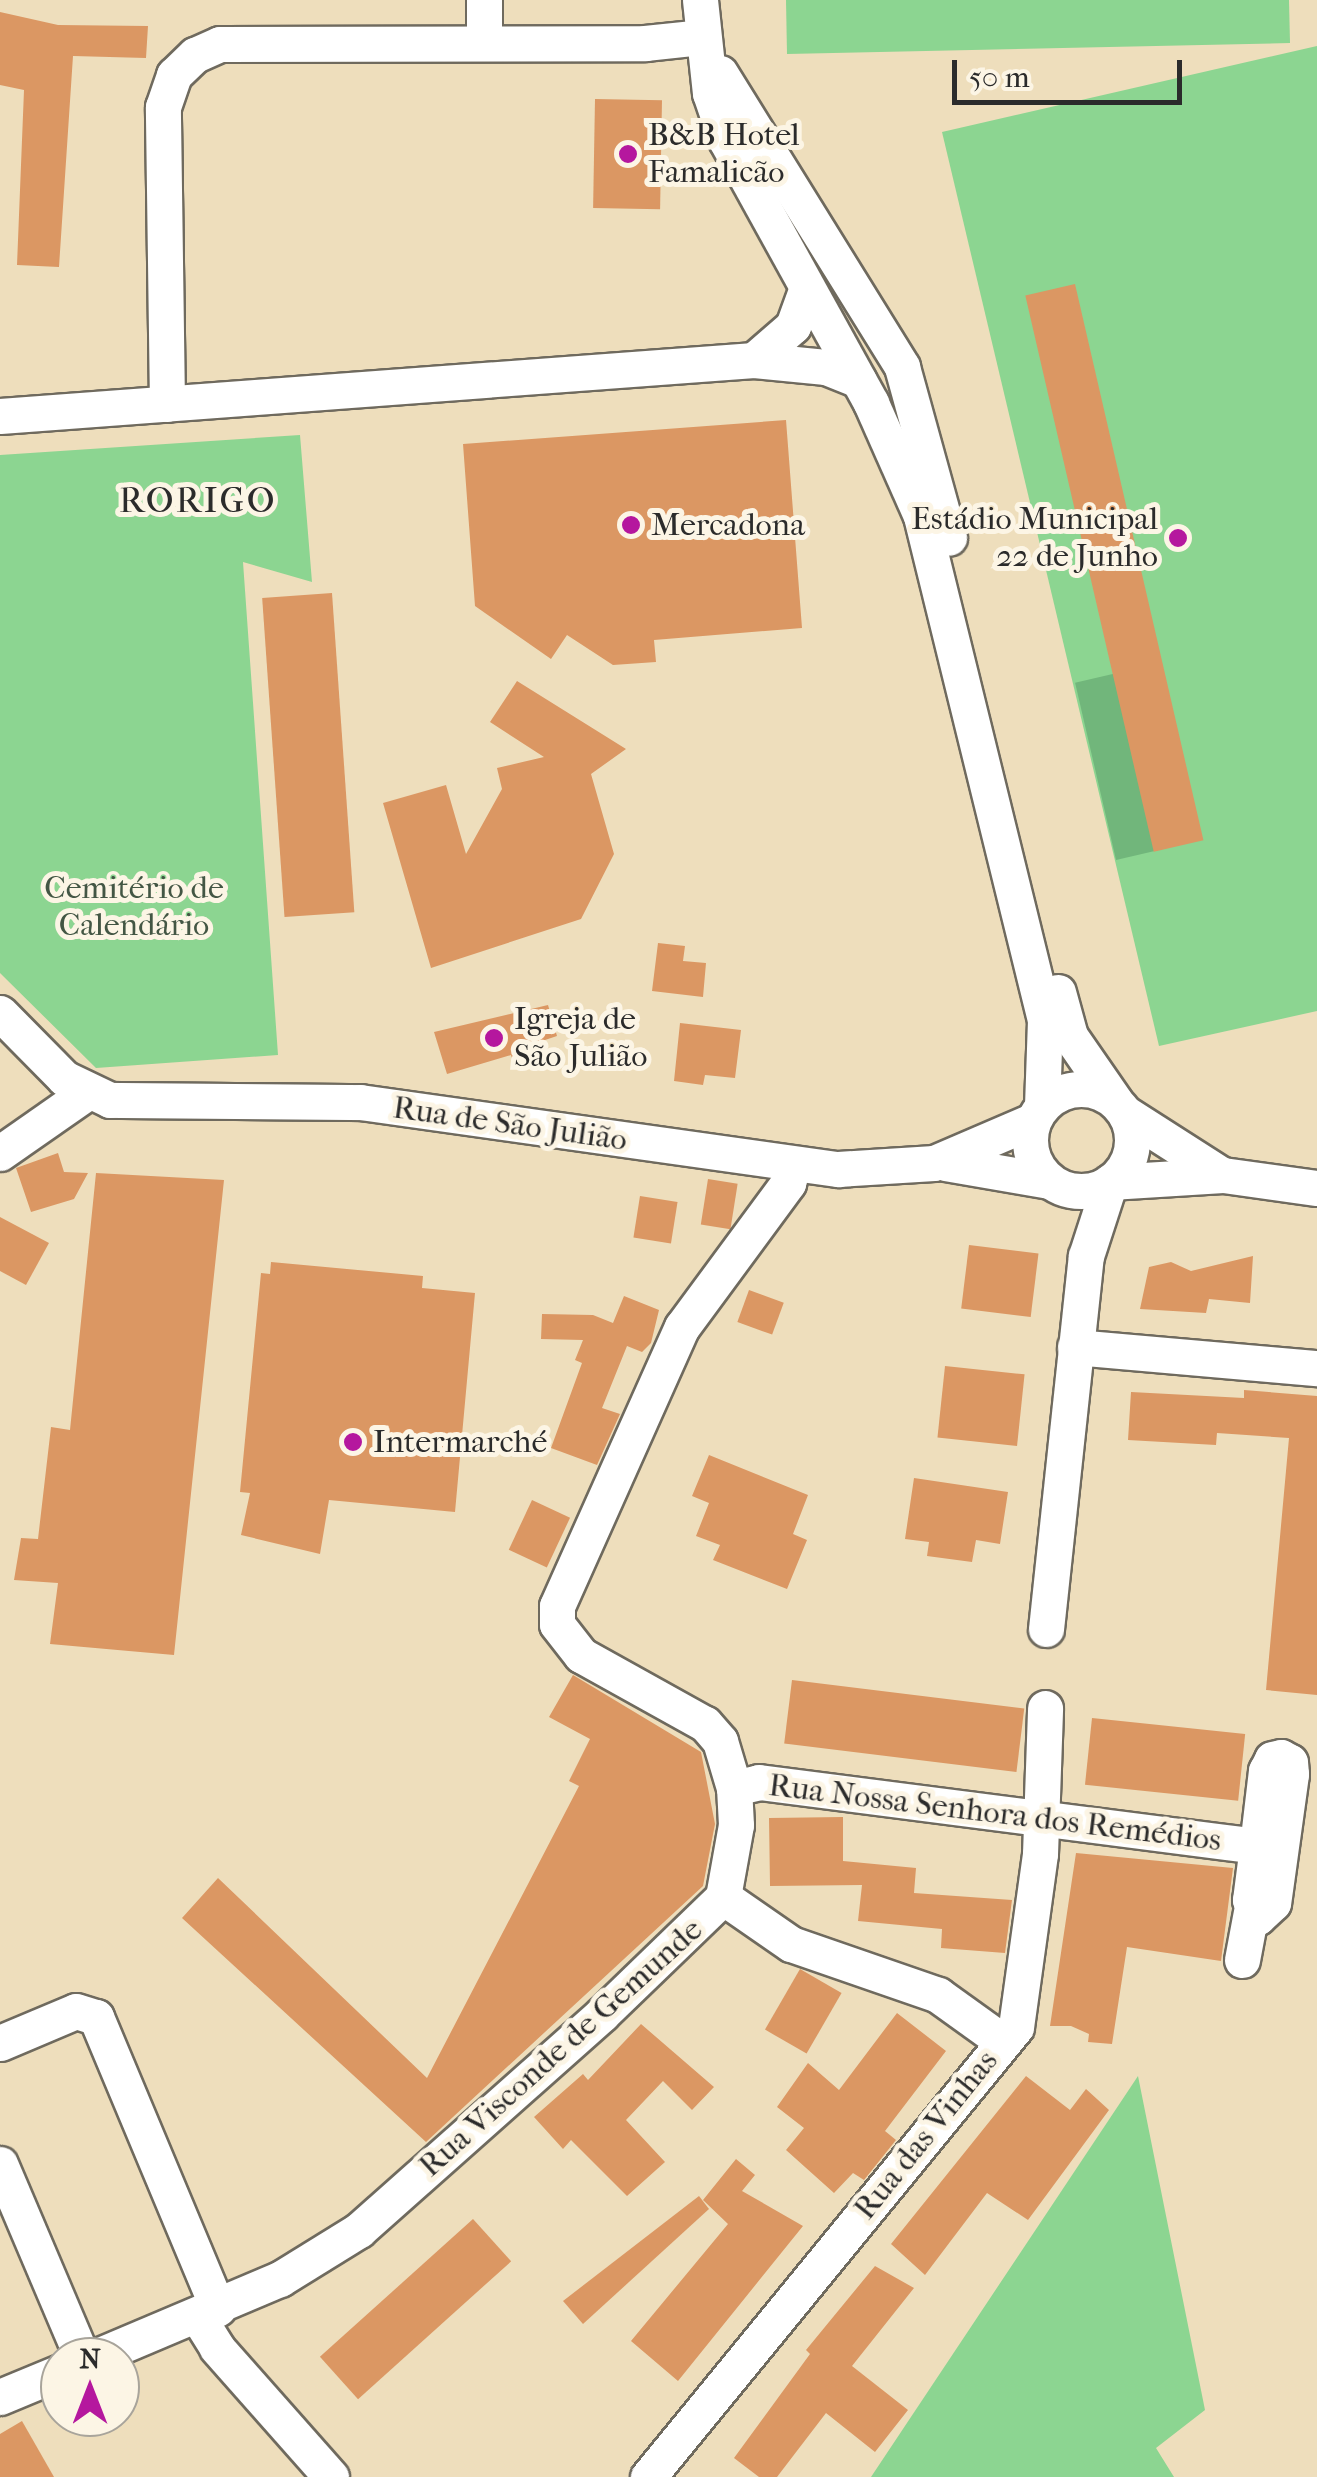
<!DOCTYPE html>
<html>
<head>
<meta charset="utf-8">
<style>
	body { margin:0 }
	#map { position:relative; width:1317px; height:2477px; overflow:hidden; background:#eedebc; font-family:"IM FELL French Canon",serif }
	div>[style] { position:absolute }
	.green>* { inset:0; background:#8cd591 }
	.forest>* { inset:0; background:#71b67b; transform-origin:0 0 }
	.building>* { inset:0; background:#db9763; transform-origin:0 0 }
	.roads { filter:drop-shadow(2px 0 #6f6a5e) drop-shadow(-2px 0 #6f6a5e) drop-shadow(0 2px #6f6a5e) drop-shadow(0 -2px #6f6a5e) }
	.minor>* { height:35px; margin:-17.5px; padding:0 17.5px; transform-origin:17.5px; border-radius:17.5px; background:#fff }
	.minor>.ring { margin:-17.5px; padding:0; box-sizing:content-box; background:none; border:35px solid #fff; border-radius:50% }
	.dots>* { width:28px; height:28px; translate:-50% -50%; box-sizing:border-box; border:5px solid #fcf5e5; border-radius:50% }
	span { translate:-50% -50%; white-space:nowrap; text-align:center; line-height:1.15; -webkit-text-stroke:10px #fcf5e5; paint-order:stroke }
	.poi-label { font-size:32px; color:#2b2b2b }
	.left { translate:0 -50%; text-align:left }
	.right { translate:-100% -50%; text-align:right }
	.park-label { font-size:32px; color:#435644 }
	.street-label { font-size:32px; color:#2b2b2b }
	.neighbourhood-label { font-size:35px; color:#2b2b2b; letter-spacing:2.5px }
	.north { position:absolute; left:40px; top:2337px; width:100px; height:100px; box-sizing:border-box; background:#fcf5e5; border:2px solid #a8a49b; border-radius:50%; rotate:0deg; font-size:28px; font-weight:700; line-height:40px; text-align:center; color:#2b2b2b }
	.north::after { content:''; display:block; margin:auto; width:35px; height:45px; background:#b5179e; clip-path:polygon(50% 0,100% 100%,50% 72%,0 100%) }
	.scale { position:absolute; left:952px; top:60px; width:230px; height:45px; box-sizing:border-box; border:5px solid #2b2b2b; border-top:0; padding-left:12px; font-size:30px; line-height:35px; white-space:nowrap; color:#2b2b2b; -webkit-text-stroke:8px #fcf5e5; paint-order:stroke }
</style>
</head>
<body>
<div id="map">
	<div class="green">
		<i style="clip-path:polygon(786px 0,1289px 0,1290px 43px,787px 54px)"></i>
		<i style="clip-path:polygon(1317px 46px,1317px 1011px,1159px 1046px,942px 132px)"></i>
		<i style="clip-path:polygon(300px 435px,312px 582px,243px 562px,278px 1055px,96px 1068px,0 973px,0 455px)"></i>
		<i style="clip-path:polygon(1138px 2076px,1205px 2410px,1156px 2448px,1174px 2477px,871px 2477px)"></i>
	</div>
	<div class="forest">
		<i style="left:1117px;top:673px;width:182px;height:43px;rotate:77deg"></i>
	</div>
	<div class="building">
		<i style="clip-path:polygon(0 12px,58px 25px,148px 26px,146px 58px,73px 56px,59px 267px,17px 265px,24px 90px,0 85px)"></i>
		<i style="left:595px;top:99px;width:67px;height:109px;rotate:1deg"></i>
		<i style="left:1075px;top:284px;width:571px;height:51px;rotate:77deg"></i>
		<i style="clip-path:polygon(786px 420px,802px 628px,654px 640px,656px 662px,613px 665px,567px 635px,551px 659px,475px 606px,463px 444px)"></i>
		<i style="left:332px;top:593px;width:320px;height:70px;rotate:86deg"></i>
		<i style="clip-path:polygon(517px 681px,626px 749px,591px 774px,614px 854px,581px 919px,431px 968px,383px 803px,446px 785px,466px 854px,502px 789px,497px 768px,544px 757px,490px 722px)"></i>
		<i style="clip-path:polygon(658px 943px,685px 946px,683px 961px,706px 963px,703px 997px,652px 991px)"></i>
		<i style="clip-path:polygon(548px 1005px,557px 1036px,545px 1040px,551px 1058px,515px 1069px,511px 1055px,447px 1074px,434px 1032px)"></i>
		<i style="clip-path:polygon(680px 1023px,741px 1030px,735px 1078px,705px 1075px,703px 1085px,674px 1081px)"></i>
		<i style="clip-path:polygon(58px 1153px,64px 1172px,88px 1173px,74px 1199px,31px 1212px,16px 1168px)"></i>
		<i style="clip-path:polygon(96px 1173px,224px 1180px,174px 1655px,50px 1644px,58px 1583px,14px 1580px,21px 1538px,38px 1539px,51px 1427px,70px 1430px)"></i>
		<i style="left:708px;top:1179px;width:30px;height:46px;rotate:9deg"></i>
		<i style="left:640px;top:1196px;width:38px;height:42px;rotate:9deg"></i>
		<i style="clip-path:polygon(0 1217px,49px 1243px,26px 1285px,0 1271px)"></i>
		<i style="left:969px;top:1245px;width:70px;height:64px;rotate:7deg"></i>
		<i style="clip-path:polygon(1253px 1256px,1250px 1303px,1209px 1299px,1206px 1313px,1140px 1309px,1149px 1267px,1171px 1262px,1191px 1271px)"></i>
		<i style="clip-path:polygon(271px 1262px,423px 1276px,422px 1288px,475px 1293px,455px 1512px,329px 1500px,320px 1554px,241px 1535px,250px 1493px,240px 1492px,261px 1273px,270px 1274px)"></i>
		<i style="left:749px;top:1290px;width:37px;height:34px;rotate:20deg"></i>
		<i style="clip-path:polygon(624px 1296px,659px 1310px,651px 1343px,642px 1352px,627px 1346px,602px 1408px,620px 1414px,597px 1465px,551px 1448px,582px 1363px,575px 1360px,583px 1340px,541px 1339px,542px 1314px,593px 1315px,613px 1323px)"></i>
		<i style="left:945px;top:1366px;width:80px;height:72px;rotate:6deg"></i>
		<i style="clip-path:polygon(1244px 1390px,1317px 1396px,1317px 1695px,1266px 1690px,1289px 1438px,1217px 1433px,1216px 1445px,1128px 1440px,1131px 1392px,1244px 1398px)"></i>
		<i style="clip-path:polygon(709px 1455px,808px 1495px,793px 1534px,807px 1540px,787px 1589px,713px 1560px,720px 1545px,696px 1536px,709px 1503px,692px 1496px)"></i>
		<i style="clip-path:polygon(914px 1478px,1008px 1492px,1000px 1544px,976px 1540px,972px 1562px,927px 1556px,929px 1542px,905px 1539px)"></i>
		<i style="left:532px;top:1500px;width:42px;height:55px;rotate:25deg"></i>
		<i style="clip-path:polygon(573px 1675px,701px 1752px,715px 1824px,703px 1886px,426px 2142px,182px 1918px,218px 1878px,427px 2078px,579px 1786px,569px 1781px,590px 1739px,549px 1717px)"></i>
		<i style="left:792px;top:1680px;width:234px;height:64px;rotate:7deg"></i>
		<i style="left:1092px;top:1718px;width:154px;height:67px;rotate:6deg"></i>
		<i style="clip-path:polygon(843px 1817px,843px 1861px,916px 1868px,914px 1893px,1012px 1900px,1005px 1953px,941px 1948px,942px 1929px,858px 1921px,862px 1885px,770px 1886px,769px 1818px)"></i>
		<i style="clip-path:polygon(1076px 1853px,1233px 1868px,1221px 1961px,1127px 1947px,1112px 2044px,1088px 2042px,1089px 2034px,1071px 2026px,1050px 2026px)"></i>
		<i style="left:800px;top:1969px;width:48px;height:70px;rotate:30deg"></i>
		<i style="clip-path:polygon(897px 2013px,946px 2051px,885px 2131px,896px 2140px,864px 2180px,853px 2173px,834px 2193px,786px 2150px,804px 2128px,777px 2107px,808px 2063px,839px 2090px)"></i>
		<i style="clip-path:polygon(641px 2024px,714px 2087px,692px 2110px,663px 2081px,626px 2120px,665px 2162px,627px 2196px,571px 2140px,563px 2149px,534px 2117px,583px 2074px,588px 2080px)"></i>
		<i style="clip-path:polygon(1026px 2076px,1070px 2110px,1086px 2089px,1109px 2110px,1028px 2220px,987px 2193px,925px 2275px,891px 2244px)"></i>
		<i style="clip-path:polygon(736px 2159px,755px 2175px,742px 2191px,803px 2226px,678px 2381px,631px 2341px,728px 2224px,703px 2200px)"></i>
		<i style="clip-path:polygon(699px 2196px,709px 2209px,583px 2324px,563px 2301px)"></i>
		<i style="left:473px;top:2219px;width:57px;height:206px;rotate:48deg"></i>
		<i style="clip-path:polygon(875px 2266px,914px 2288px,852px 2366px,908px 2410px,875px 2452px,826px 2413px,777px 2477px,759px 2477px,734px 2458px,810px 2354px,806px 2350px)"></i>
		<i style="clip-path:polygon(22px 2421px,54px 2477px,0 2477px,0 2434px)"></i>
	</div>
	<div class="roads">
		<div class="minor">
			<i style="left:484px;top:0;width:42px;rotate:90deg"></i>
			<i style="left:700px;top:0;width:94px;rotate:83.9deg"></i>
			<i style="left:710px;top:93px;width:50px;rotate:71.2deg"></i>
			<i style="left:726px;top:140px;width:300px;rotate:61.1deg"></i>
			<i style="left:871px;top:403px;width:124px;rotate:66.1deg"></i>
			<i style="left:921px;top:516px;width:519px;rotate:76.18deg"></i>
			<i style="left:1045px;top:1020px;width:86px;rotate:92deg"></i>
			<i style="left:720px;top:73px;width:346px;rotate:58.2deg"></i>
			<i style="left:902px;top:367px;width:177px;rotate:74.6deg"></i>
			<i style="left:754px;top:360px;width:52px;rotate:-41.1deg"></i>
			<i style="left:793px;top:326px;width:37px;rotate:-70deg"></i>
			<i style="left:167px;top:404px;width:297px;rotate:-90.8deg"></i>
			<i style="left:163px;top:107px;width:34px;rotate:-71deg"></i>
			<i style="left:174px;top:75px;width:29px;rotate:-44deg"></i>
			<i style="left:195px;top:55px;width:27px;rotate:-24deg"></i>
			<i style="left:220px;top:44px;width:425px;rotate:-0.1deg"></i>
			<i style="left:645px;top:43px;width:56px;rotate:-6.1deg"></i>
			<i style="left:0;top:416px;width:756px;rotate:-4.25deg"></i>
			<i style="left:754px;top:360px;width:72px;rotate:5.6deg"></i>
			<i style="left:826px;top:367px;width:35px;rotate:22deg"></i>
			<i style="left:1058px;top:992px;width:46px;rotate:74.7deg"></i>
			<i style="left:1070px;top:1036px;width:79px;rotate:55.3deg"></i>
			<i style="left:0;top:1013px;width:91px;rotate:45.4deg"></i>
			<i style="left:64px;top:1078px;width:51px;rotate:25.6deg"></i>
			<i style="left:110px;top:1100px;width:250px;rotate:0.5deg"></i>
			<i style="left:360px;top:1102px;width:483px;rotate:8deg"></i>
			<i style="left:838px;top:1169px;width:96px;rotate:-3.6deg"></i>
			<i style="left:934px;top:1163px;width:107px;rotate:-23.2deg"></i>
			<i class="ring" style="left:1030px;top:1089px;width:67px;height:67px"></i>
			<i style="left:1125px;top:1113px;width:115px;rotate:32.6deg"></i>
			<i style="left:0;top:1153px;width:105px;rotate:-34.9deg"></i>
			<i style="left:945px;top:1163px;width:106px;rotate:9.8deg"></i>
			<i style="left:1110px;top:1182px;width:113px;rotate:-3.5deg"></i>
			<i style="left:1223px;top:1175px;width:95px;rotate:7.9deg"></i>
			<i style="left:1075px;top:1347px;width:243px;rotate:5deg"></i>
			<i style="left:1046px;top:1629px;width:375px;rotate:-83.9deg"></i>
			<i style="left:1086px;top:1256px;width:78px;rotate:-72deg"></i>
			<i style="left:734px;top:1788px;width:26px;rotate:-13deg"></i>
			<i style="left:759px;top:1782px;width:502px;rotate:7.32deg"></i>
			<i style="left:1257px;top:1846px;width:76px;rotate:-83.2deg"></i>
			<i style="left:1266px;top:1771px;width:13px;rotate:-63deg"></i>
			<i style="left:1272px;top:1759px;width:9px;rotate:-13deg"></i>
			<i style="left:1281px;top:1757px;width:10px;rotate:29deg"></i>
			<i style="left:1290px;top:1762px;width:12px;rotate:85deg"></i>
			<i style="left:1291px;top:1774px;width:130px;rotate:97.9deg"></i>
			<i style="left:1273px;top:1903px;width:21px;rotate:137deg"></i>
			<i style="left:1258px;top:1917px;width:19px;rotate:-115deg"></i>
			<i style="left:1250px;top:1900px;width:54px;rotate:-82.6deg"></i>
			<i style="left:723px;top:1897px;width:83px;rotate:34.7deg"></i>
			<i style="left:791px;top:1944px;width:156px;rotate:19.1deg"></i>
			<i style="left:938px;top:1995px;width:79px;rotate:35.7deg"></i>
			<i style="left:1242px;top:1960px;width:49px;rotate:-79.4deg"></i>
			<i style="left:0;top:2043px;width:82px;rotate:-22.8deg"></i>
			<i style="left:76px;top:2011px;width:21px;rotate:17deg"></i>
			<i style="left:96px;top:2017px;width:316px;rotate:67.3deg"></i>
			<i style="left:0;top:2164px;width:210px;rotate:67deg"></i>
			<i style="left:198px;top:2317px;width:36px;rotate:58deg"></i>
			<i style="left:217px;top:2348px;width:172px;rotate:48.5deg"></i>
			<i style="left:95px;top:2357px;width:201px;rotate:-22.9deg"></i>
			<i style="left:280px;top:2279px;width:93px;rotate:-31.8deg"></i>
			<i style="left:359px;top:2230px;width:324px;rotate:-41.6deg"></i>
			<i style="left:601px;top:2015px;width:170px;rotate:-44deg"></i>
			<i style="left:723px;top:1897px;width:73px;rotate:-79.8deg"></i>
			<i style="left:736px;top:1825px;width:37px;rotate:-93deg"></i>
			<i style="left:734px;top:1788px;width:49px;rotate:-106.6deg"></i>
			<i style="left:720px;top:1741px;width:23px;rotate:-131deg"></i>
			<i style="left:705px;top:1724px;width:142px;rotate:-150.9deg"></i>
			<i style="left:581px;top:1655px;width:39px;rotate:-128deg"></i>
			<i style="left:557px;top:1624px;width:18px;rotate:-90deg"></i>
			<i style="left:557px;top:1606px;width:306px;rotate:-65.9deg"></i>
			<i style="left:682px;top:1327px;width:179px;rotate:-53.6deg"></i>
			<i style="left:788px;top:1183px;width:18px;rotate:-74deg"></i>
			<i style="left:0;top:2397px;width:65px;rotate:-22.6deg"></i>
			<i style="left:648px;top:2477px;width:581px;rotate:-50.72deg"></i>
			<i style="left:1016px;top:2027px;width:175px;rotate:-82.1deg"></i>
			<i style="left:1040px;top:1854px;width:146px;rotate:-88deg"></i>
		</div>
	</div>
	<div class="dots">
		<i style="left:628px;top:154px;background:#b5179e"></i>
		<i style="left:631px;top:525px;background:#b5179e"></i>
		<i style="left:1178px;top:538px;background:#b5179e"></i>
		<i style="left:494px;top:1038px;background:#b5179e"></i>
		<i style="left:353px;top:1442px;background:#b5179e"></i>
	</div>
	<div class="poi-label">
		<span class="left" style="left:648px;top:154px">B&amp;B Hotel<br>Famalicão</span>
		<span class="right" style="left:1158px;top:538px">Estádio Municipal<br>22 de Junho</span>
		<span class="left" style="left:651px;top:525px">Mercadona</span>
		<span class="left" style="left:514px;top:1038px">Igreja de<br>São Julião</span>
		<span class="left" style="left:373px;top:1442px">Intermarché</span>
	</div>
	<div class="park-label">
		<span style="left:134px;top:907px">Cemitério de<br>Calendário</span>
	</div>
	<div class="street-label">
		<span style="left:510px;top:1124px;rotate:8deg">Rua de São Julião</span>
		<span style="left:995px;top:1813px;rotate:7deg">Rua Nossa Senhora dos Remédios</span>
		<span style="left:561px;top:2048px;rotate:-42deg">Rua Visconde de Gemunde</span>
		<span style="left:926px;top:2135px;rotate:-51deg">Rua das Vinhas</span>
	</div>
	<div class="neighbourhood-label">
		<span style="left:198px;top:501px">RORIGO</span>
	</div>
	<div class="north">N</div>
	<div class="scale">50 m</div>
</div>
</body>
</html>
